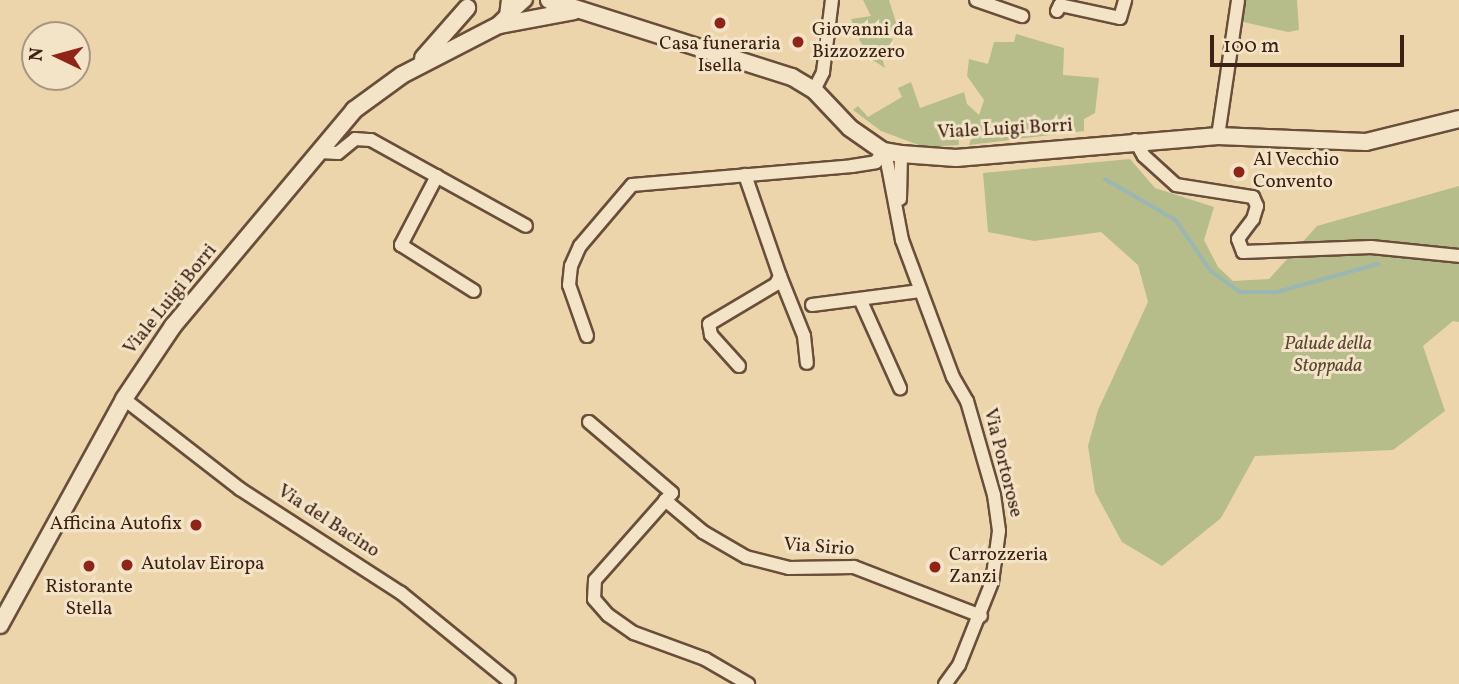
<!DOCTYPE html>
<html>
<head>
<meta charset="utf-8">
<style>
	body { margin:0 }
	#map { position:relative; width:1459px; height:684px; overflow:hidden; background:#ecd5ab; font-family:Vollkorn,serif }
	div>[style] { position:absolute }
	.green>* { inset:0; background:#b6bd8a }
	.stream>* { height:3.5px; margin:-1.75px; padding:0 1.75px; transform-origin:1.75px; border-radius:1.75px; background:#9bb7b2 }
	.roads { filter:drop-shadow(2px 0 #694e3a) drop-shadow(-2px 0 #694e3a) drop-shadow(0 2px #694e3a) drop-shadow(0 -2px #694e3a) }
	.minor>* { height:12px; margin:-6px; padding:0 6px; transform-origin:6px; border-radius:6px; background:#f3e4c8 }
	.secondary>* { height:16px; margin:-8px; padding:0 8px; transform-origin:8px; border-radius:8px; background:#f3e4c8 }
	.dots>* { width:19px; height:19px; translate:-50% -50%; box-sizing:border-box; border:4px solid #f3e4c8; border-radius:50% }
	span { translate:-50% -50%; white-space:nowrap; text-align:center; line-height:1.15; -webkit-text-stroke:6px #f3e4c8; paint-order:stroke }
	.poi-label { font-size:19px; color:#3d2115 }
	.left { translate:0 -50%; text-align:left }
	.right { translate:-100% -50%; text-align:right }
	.street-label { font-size:19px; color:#3d2115 }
	.park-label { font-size:19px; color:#5b4832; font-style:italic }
	.north { position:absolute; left:21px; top:21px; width:70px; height:70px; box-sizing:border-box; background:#f3e4c8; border:2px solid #aa9680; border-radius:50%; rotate:275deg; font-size:19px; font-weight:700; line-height:28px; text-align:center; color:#3d2115 }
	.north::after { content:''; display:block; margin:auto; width:24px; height:32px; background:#8f2418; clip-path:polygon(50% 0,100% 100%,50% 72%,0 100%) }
	.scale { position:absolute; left:1210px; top:35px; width:194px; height:32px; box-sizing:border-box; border:4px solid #3d2115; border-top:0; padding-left:9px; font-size:21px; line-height:24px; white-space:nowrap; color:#3d2115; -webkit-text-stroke:5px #f3e4c8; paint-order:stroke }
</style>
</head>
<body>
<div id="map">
	<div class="green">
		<i style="clip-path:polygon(863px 0,889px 0,898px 29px,890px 32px,896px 49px,881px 55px,885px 68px,871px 59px,857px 36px,851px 19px,871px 16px)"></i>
		<i style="clip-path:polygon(1242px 0,1297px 0,1299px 30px,1288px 32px,1239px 21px)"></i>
		<i style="clip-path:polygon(1016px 34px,1064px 48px,1063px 75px,1099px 78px,1095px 113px,1084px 119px,1084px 131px,969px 145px,974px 130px,958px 131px,959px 145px,924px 147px,881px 131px,853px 110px,858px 106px,868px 117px,902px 97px,898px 88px,911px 82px,920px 108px,964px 92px,967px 104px,979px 115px,984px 100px,967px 76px,969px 59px,988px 64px,994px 42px,1014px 42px)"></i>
		<i style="clip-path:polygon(1130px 159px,1155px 188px,1214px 207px,1204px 240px,1218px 267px,1233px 281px,1269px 279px,1317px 226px,1459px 186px,1459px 322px,1453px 321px,1423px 346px,1445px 411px,1393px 450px,1255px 456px,1221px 518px,1162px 566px,1122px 542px,1095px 492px,1088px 446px,1098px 410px,1148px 302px,1138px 265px,1101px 232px,1034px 241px,988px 232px,983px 173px)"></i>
	</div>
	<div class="stream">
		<i style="left:1105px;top:179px;width:82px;rotate:30deg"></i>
		<i style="left:1176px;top:220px;width:62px;rotate:55.5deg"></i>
		<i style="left:1211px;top:271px;width:36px;rotate:36deg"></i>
		<i style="left:1240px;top:292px;width:37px"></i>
		<i style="left:1277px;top:292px;width:105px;rotate:-15.5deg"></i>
	</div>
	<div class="roads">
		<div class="minor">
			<i style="left:976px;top:0;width:49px;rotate:19.2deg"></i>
			<i style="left:1057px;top:11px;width:7px;rotate:-63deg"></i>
			<i style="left:1060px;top:5px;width:61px;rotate:12.2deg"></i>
			<i style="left:1120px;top:18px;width:19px;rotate:-74deg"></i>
			<i style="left:508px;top:16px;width:24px;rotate:-42deg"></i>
			<i style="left:814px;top:90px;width:20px;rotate:-63deg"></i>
			<i style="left:823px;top:72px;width:73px;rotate:-82.9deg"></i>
			<i style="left:1218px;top:136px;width:137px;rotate:-81.6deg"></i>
			<i style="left:1135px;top:140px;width:18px;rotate:61deg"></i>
			<i style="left:1144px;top:156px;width:43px;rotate:42.2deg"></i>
			<i style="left:1176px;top:185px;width:78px;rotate:8.9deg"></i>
			<i style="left:1253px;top:197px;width:10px;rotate:66deg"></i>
			<i style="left:1257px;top:206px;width:14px;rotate:107deg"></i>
			<i style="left:1253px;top:219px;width:25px;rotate:127deg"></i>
			<i style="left:1238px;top:239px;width:14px;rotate:69deg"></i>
			<i style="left:1243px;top:252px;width:128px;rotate:-2.2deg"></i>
			<i style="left:1371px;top:247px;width:88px;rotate:5.8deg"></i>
			<i style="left:885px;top:151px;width:91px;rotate:79.2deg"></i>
			<i style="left:902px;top:240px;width:146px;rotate:69.6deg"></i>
			<i style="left:953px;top:377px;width:28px;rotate:60deg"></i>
			<i style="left:967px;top:401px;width:98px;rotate:74deg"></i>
			<i style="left:994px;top:495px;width:36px;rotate:82deg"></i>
			<i style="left:999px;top:531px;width:51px;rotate:97.8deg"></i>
			<i style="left:992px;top:582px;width:89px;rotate:111.7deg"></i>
			<i style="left:959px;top:665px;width:24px;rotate:126deg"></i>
			<i style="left:320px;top:152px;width:18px;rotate:3deg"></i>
			<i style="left:338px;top:153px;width:22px;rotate:-39deg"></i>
			<i style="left:355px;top:139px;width:16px;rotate:4deg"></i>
			<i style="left:371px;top:140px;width:177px;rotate:29deg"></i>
			<i style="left:437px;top:176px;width:78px;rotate:117.6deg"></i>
			<i style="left:401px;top:245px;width:86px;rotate:32.2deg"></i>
			<i style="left:900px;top:199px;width:45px;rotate:-88.7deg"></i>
			<i style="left:780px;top:276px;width:65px;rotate:68.2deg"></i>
			<i style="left:804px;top:336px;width:27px;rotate:84deg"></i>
			<i style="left:860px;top:299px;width:98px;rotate:65.8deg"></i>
			<i style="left:812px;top:305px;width:109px;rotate:-7.4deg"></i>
			<i style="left:587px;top:336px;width:54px;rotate:-109.4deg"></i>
			<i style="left:569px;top:285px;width:19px;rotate:-84deg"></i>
			<i style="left:571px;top:266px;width:22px;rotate:-66deg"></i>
			<i style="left:580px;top:246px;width:80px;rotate:-49.6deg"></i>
			<i style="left:632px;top:185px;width:221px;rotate:-4.9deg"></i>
			<i style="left:852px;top:166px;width:24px;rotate:-9deg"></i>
			<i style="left:876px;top:162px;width:13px;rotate:-58deg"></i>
			<i style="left:739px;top:366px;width:42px;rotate:-132.1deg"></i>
			<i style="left:711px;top:335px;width:11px;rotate:-100deg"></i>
			<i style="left:709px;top:324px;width:78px;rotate:-30.8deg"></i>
			<i style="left:776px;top:284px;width:9px;rotate:-63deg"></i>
			<i style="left:780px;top:276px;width:107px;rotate:-109.1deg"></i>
			<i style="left:124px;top:399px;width:147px;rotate:37.8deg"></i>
			<i style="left:240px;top:489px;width:192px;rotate:32.9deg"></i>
			<i style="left:401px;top:593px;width:139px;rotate:39.2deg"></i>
			<i style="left:589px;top:422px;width:109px;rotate:40.5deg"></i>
			<i style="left:672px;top:493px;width:116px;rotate:131.5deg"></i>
			<i style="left:595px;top:580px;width:19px;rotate:93deg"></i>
			<i style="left:594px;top:599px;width:21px;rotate:49deg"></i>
			<i style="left:608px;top:615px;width:32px;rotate:35deg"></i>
			<i style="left:634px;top:633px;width:76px;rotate:20.1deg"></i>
			<i style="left:705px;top:659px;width:50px;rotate:30.2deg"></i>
			<i style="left:665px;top:500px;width:50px;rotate:40.1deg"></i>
			<i style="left:703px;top:532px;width:50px;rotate:30.2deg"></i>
			<i style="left:746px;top:557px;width:44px;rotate:14.3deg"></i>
			<i style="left:789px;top:568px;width:65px;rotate:-0.9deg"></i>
			<i style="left:854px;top:567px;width:136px;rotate:21.1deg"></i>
		</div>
		<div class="secondary">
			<i style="left:549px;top:0;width:255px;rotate:17.6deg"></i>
			<i style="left:792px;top:77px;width:26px;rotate:31deg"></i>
			<i style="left:814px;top:90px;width:52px;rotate:46.5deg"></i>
			<i style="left:850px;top:128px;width:40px;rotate:34.9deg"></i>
			<i style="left:883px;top:151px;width:18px;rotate:9deg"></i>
			<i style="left:901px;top:154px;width:55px;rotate:4.2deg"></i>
			<i style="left:956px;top:158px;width:263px;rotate:-4.8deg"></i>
			<i style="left:1218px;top:136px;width:148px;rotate:2.3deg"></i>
			<i style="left:1366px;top:142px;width:96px;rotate:-13.9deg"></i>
			<i style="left:500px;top:25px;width:75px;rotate:-10.7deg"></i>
			<i style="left:423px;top:58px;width:67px;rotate:-48.7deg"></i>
			<i style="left:0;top:625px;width:258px;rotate:-61.2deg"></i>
			<i style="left:124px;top:399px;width:88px;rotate:-56.1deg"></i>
			<i style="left:173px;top:326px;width:282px;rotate:-50deg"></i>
			<i style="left:354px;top:110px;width:59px;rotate:-36.1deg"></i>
			<i style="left:402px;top:75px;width:109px;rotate:-27.3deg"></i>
			<i style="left:499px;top:25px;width:13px;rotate:-45deg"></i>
			<i style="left:508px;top:16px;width:16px;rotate:-83deg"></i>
		</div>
	</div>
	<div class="dots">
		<i style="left:720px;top:23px;background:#8f2418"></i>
		<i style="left:798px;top:42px;background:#8f2418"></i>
		<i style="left:1239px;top:172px;background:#8f2418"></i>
		<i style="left:196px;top:525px;background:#8f2418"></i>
		<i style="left:127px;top:565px;background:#8f2418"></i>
		<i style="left:89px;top:566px;background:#8f2418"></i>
		<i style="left:935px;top:567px;background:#8f2418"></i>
	</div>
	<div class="poi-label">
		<span class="left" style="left:812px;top:42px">Giovanni da<br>Bizzozzero</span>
		<span style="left:720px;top:56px">Casa funeraria<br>Isella</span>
		<span class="left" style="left:1253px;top:172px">Al Vecchio<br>Convento</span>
		<span class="right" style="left:182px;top:525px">Afficina Autofix</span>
		<span class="left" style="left:949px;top:567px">Carrozzeria<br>Zanzi</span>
		<span class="left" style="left:141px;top:565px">Autolav Eiropa</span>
		<span style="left:89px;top:599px">Ristorante<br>Stella</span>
	</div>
	<div class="street-label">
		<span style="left:1005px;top:130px;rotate:-3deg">Viale Luigi Borri</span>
		<span style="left:171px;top:300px;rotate:-51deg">Viale Luigi Borri</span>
		<span style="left:1002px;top:463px;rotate:76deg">Via Portorose</span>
		<span style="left:328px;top:522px;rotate:33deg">Via del Bacino</span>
		<span style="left:819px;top:548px;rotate:4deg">Via Sirio</span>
	</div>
	<div class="park-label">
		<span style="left:1328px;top:356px">Palude della<br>Stoppada</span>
	</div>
	<div class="north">N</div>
	<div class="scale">100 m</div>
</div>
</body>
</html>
